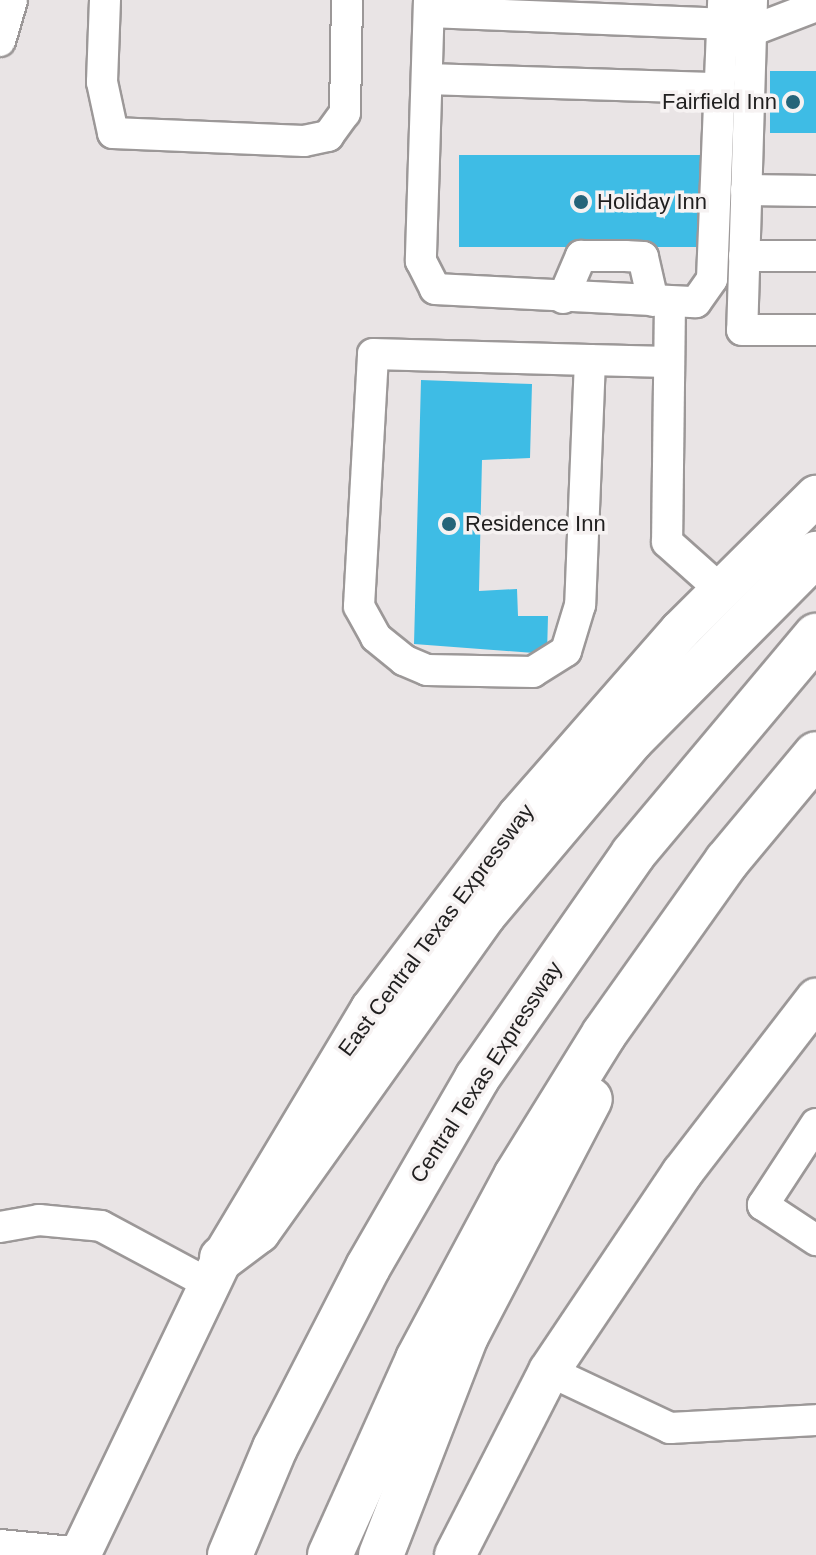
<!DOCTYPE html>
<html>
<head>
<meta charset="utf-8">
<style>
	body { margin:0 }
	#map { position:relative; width:816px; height:1555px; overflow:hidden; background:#e9e4e5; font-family:Arial,sans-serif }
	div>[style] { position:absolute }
	.building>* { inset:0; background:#3ebce5; transform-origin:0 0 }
	.roads { filter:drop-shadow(2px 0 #9c9898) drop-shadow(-2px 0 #9c9898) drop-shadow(0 2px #9c9898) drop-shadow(0 -2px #9c9898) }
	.minor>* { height:30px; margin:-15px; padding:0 15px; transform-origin:15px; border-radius:15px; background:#fff }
	.major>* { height:40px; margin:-20px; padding:0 20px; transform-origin:20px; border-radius:20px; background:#fff }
	.highway>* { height:44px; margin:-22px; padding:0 22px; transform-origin:22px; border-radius:22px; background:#fff }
	.dots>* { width:22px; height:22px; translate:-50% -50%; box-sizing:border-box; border:4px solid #f6f2f2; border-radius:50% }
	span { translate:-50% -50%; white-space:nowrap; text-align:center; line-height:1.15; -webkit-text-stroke:7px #f6f2f2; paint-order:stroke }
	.poi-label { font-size:22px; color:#201f1f }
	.right { translate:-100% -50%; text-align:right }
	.left { translate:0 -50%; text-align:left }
	.street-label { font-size:22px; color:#201f1f }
</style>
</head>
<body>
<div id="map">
	<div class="building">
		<i style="left:770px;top:71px;width:46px;height:62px"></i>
		<i style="left:459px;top:155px;width:245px;height:92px"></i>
		<i style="clip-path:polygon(421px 380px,532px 384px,530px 458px,482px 460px,479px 591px,517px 589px,518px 616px,548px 616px,547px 654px,414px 644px)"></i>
	</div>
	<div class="roads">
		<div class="minor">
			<i style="left:105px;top:0;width:82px;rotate:92.1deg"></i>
			<i style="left:102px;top:82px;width:52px;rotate:77.8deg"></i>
			<i style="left:113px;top:133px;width:191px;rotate:2.4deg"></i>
			<i style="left:304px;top:141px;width:25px;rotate:-12deg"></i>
			<i style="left:328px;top:136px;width:29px;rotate:-54deg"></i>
			<i style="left:345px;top:113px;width:113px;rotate:-89deg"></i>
			<i style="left:429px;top:0;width:261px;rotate:91.8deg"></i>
			<i style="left:421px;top:261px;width:31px;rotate:63deg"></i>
			<i style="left:435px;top:289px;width:261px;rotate:2.9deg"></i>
			<i style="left:696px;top:302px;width:28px;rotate:-55deg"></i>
			<i style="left:712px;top:279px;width:279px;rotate:-87.7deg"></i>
			<i style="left:752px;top:0;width:330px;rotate:91.7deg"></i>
			<i style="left:742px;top:330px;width:74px"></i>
			<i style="left:429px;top:12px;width:294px;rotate:2.3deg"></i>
			<i style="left:751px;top:31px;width:70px;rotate:-21deg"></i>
			<i style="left:0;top:41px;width:43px;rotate:-73.7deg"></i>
			<i style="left:427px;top:79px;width:293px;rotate:1.8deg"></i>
			<i style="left:746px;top:190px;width:70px;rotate:0.8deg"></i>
			<i style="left:744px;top:256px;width:72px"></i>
			<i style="left:563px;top:298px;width:46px;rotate:-66.8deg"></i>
			<i style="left:581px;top:256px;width:44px"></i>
			<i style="left:625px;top:256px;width:18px;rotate:3deg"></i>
			<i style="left:643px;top:257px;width:45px;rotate:77.2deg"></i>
			<i style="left:670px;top:302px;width:240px;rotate:90.7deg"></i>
			<i style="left:667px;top:542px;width:74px;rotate:41.7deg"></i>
			<i style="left:590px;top:360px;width:245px;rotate:92.3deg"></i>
			<i style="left:580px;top:605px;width:48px;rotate:106.9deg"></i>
			<i style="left:566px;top:651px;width:39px;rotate:148deg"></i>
			<i style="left:533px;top:672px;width:106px;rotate:-178.9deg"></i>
			<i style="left:427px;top:670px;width:25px;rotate:-157deg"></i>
			<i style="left:404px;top:660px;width:36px;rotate:-141deg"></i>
			<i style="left:376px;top:637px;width:35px;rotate:-119deg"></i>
			<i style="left:359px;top:606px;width:252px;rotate:-86.8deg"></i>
			<i style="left:373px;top:354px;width:217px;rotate:1.6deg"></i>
			<i style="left:590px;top:360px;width:78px;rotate:1.5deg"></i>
			<i style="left:816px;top:1124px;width:97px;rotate:123.2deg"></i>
			<i style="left:763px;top:1205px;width:64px;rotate:33.4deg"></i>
			<i style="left:0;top:1227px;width:40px;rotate:-10deg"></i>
			<i style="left:39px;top:1220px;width:62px;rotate:5.5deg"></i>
			<i style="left:101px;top:1226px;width:123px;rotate:28.2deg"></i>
			<i style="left:549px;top:1371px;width:134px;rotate:25.2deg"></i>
			<i style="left:670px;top:1428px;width:146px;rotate:-3.1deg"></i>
			<i style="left:0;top:1545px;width:81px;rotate:5.6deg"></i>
		</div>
		<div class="major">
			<i style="left:80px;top:1555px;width:329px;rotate:-64.4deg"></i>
			<i style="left:222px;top:1258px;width:290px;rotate:-59.1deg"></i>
			<i style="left:371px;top:1009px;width:243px;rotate:-52.7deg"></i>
			<i style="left:518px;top:816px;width:246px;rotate:-48.8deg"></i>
			<i style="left:680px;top:631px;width:192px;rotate:-44.8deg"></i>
			<i style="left:455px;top:1555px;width:207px;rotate:-62.9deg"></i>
			<i style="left:549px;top:1371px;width:239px;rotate:-56.1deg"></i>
			<i style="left:682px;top:1173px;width:220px;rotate:-52.4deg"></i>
		</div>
		<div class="highway">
			<i style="left:222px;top:1258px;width:45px;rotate:-36.9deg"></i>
			<i style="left:258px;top:1231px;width:389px;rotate:-54.5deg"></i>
			<i style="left:484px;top:914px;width:229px;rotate:-49.8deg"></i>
			<i style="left:632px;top:739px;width:261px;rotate:-45.2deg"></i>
			<i style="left:230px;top:1555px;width:116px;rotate:-67.2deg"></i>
			<i style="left:275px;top:1448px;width:203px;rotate:-62.8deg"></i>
			<i style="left:368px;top:1267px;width:218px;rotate:-60deg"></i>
			<i style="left:477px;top:1078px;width:273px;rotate:-55.1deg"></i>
			<i style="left:633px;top:854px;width:285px;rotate:-50deg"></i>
			<i style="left:330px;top:1555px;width:215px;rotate:-65.8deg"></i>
			<i style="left:418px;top:1359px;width:208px;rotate:-61.8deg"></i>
			<i style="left:516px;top:1176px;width:167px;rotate:-58.2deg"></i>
			<i style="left:604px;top:1034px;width:212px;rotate:-54.6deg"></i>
			<i style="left:727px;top:861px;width:139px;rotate:-50.2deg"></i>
			<i style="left:381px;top:1555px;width:235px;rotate:-68.8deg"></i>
			<i style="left:466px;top:1336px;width:267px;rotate:-62.4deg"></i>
		</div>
	</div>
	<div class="dots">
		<i style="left:793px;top:102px;background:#256479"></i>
		<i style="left:581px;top:202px;background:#256479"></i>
		<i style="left:449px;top:524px;background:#256479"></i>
	</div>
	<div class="poi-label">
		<span class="right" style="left:777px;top:102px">Fairfield Inn</span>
		<span class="left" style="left:597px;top:202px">Holiday Inn</span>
		<span class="left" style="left:465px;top:524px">Residence Inn</span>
	</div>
	<div class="street-label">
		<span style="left:436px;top:930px;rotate:-53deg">East Central Texas Expressway</span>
		<span style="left:486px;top:1072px;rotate:-57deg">Central Texas Expressway</span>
	</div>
</div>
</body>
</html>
